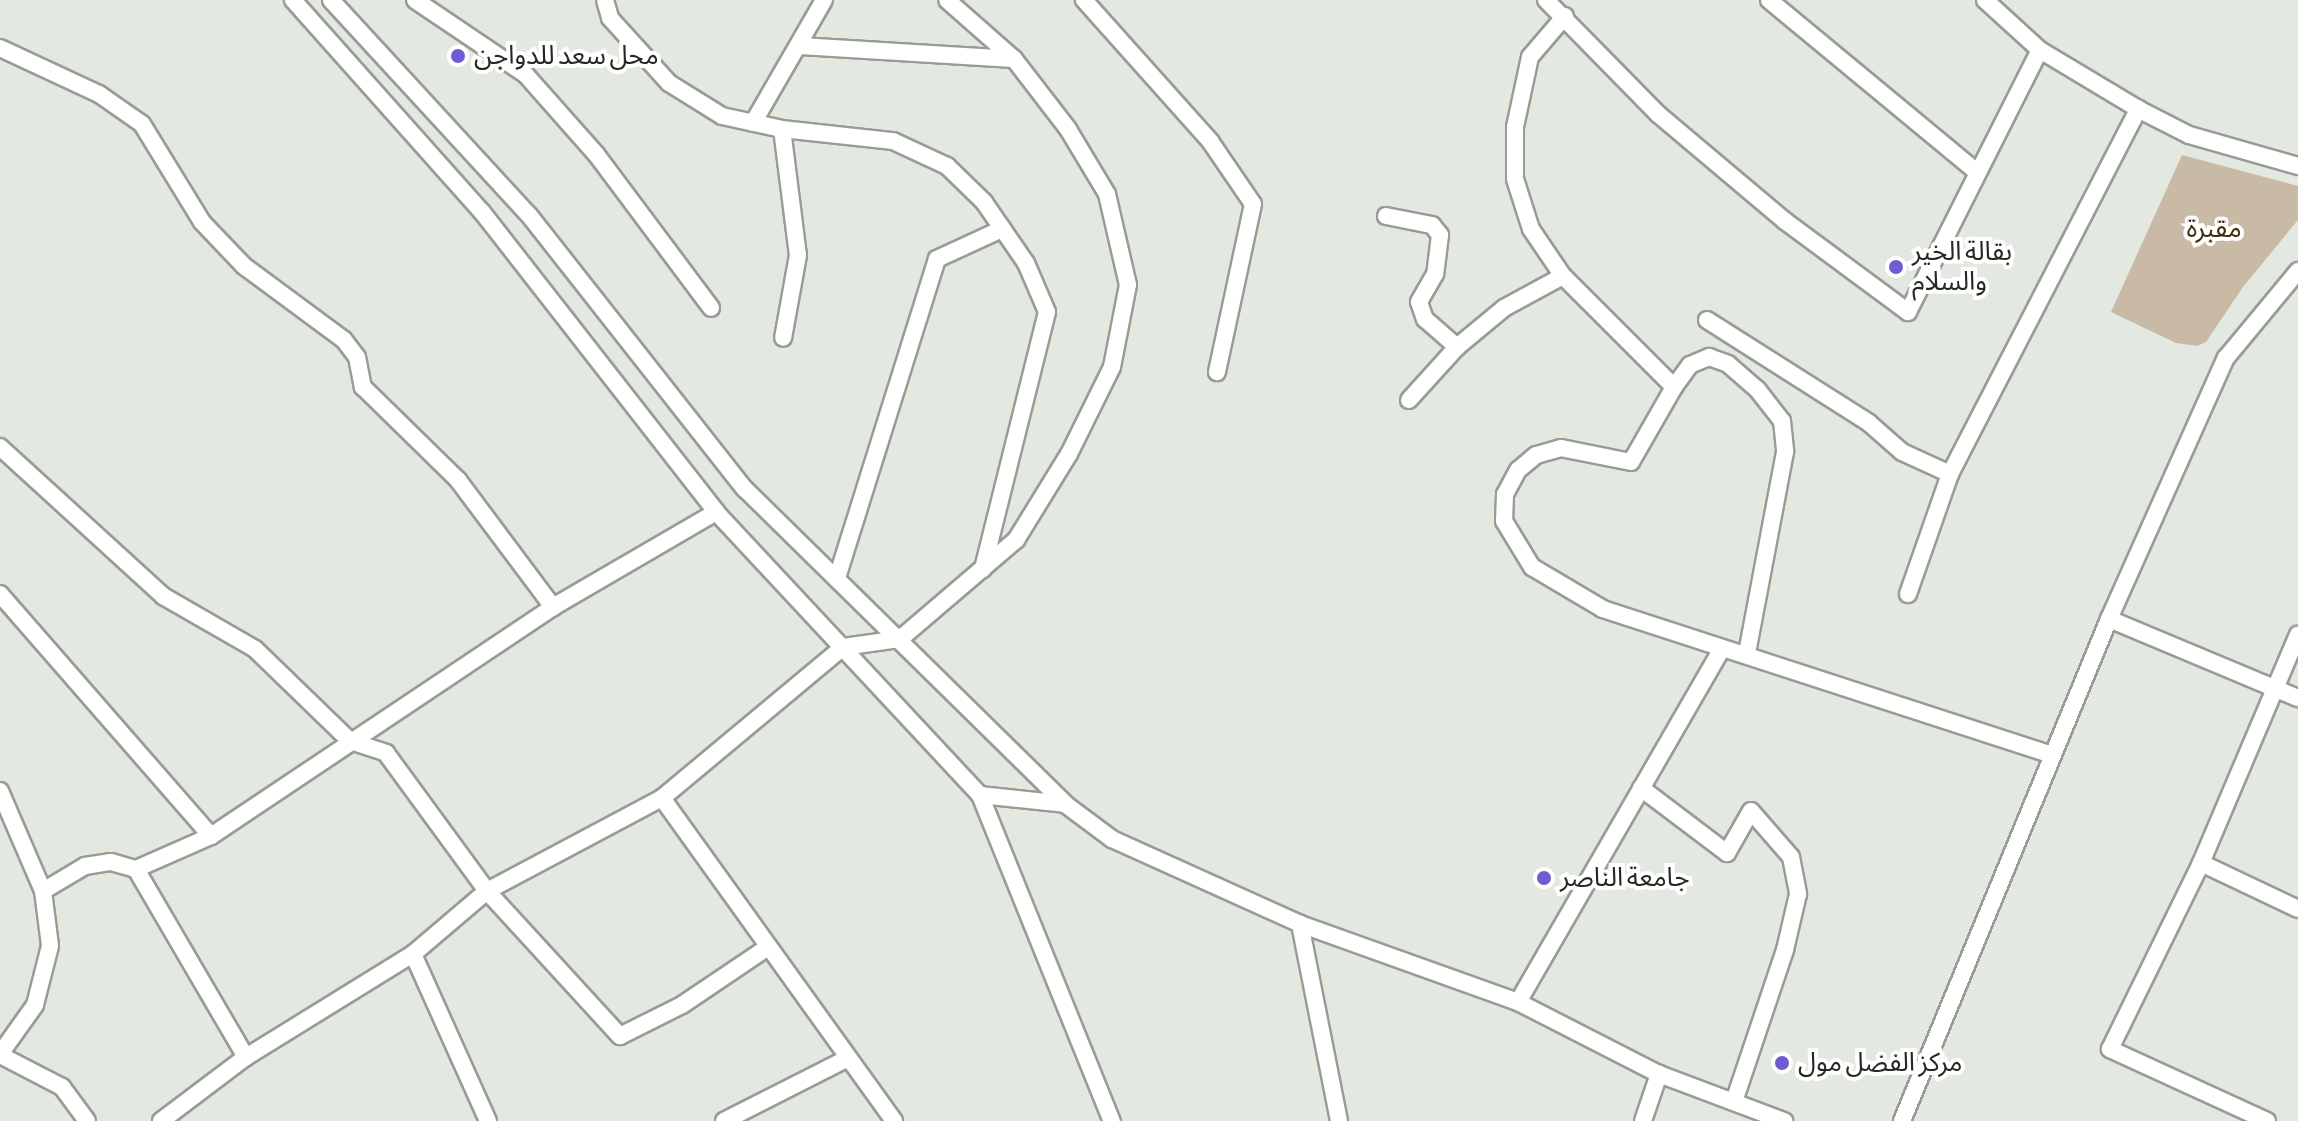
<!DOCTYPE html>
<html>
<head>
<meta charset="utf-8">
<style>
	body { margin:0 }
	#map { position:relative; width:2298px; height:1121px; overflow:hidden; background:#e3e9e0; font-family:"Asap Condensed","Noto Sans Arabic",sans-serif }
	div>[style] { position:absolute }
	.green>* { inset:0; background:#c9baa6 }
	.roads { filter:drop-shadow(2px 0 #979d95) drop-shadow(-2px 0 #979d95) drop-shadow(0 2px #979d95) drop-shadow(0 -2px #979d95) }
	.street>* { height:16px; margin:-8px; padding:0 8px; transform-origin:8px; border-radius:8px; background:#fff }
	.dots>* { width:22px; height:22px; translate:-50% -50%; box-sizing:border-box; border:4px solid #fff; border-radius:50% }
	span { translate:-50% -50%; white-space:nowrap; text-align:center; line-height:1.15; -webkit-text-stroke:8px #fff; paint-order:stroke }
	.poi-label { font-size:26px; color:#252724 }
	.left { translate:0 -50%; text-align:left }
	.park-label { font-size:26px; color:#412b08 }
</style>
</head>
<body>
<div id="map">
	<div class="green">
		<i style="clip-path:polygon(2182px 155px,2298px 186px,2298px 220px,2243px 287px,2206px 342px,2197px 346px,2176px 343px,2111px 312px)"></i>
	</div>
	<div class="roads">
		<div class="street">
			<i style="left:293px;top:0;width:284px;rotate:48.3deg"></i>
			<i style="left:482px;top:212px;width:380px;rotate:52deg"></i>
			<i style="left:716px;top:512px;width:387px;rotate:47deg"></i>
			<i style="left:980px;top:795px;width:352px;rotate:68deg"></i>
			<i style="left:331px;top:0;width:292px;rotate:47.4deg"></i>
			<i style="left:529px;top:215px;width:349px;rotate:51.8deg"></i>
			<i style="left:745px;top:489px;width:449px;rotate:44.5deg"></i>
			<i style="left:1065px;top:804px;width:59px;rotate:36.7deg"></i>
			<i style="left:1112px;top:839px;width:206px;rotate:24.3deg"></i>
			<i style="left:1300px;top:924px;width:232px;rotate:19.7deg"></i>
			<i style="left:1518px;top:1002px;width:158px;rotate:27.1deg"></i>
			<i style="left:1659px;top:1074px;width:134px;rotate:20.6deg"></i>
			<i style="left:415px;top:0;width:134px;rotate:34deg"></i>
			<i style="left:526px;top:75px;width:106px;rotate:48.5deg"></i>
			<i style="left:596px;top:154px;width:192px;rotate:53.2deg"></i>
			<i style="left:605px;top:0;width:19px;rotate:74deg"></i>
			<i style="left:610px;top:18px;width:88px;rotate:47.8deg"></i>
			<i style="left:669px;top:83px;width:62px;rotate:31.9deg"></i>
			<i style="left:722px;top:116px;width:61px;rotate:12.2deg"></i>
			<i style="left:782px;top:129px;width:112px;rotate:6.2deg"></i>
			<i style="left:893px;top:141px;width:60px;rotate:24.8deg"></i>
			<i style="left:947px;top:166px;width:52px;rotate:44.2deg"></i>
			<i style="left:984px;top:202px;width:74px;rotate:55.5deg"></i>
			<i style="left:1026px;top:263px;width:53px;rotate:66.8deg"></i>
			<i style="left:1047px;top:312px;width:265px;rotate:104deg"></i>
			<i style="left:1084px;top:0;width:189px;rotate:48.2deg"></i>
			<i style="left:1210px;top:141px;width:76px;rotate:55.7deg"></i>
			<i style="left:1253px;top:204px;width:172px;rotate:102.1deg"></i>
			<i style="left:1546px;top:0;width:160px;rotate:45.5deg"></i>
			<i style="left:1658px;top:114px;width:166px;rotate:40.1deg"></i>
			<i style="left:1785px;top:221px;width:153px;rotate:36.5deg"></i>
			<i style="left:1908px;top:312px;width:293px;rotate:-63.3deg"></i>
			<i style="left:1769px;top:0;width:270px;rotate:39.6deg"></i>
			<i style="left:1985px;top:0;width:74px;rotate:42.3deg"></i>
			<i style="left:2040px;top:50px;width:114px;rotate:31deg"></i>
			<i style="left:2138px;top:109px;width:57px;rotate:27deg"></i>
			<i style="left:2189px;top:135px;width:113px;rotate:15.9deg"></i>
			<i style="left:1565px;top:16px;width:54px;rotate:130.5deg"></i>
			<i style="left:1530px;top:57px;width:72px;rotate:102.1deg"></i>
			<i style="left:1515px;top:127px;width:52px;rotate:90deg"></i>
			<i style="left:1515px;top:179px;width:52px;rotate:72.3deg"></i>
			<i style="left:1531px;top:229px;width:57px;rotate:55.8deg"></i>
			<i style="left:1563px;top:276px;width:157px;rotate:45deg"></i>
			<i style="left:1674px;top:387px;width:86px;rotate:119.8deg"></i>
			<i style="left:1631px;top:462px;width:71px;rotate:-168.7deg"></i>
			<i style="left:1561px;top:448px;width:26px;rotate:164deg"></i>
			<i style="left:1536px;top:455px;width:23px;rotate:140deg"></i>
			<i style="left:1518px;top:470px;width:27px;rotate:118deg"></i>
			<i style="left:1505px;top:494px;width:27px;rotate:92deg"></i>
			<i style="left:1504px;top:521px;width:54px;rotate:58.7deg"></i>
			<i style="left:1532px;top:567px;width:82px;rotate:30.6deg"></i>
			<i style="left:1603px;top:609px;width:472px;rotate:18deg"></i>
			<i style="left:800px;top:46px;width:214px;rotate:3.5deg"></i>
			<i style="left:0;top:48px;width:109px;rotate:24.9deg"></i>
			<i style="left:99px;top:94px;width:52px;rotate:34.9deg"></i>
			<i style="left:142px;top:124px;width:115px;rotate:58.5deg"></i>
			<i style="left:202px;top:222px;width:61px;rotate:46.3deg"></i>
			<i style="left:244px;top:266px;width:124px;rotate:36.5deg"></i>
			<i style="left:344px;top:340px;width:21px;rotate:53deg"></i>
			<i style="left:357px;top:357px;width:31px;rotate:79deg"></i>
			<i style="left:363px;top:387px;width:133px;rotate:44.4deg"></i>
			<i style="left:458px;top:480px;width:159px;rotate:53.2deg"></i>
			<i style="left:753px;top:123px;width:142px;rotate:-60deg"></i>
			<i style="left:782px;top:129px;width:127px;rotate:82.8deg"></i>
			<i style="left:798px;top:255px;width:84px;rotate:100.2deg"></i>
			<i style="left:1386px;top:216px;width:47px;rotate:11.1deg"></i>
			<i style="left:1432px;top:225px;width:13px;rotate:51deg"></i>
			<i style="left:1440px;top:235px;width:39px;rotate:97deg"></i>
			<i style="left:1435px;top:274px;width:32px;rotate:120deg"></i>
			<i style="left:1419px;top:302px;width:18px;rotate:71deg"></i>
			<i style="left:1425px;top:319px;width:43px;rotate:41.2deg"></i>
			<i style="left:1457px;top:347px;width:61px;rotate:-39.7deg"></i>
			<i style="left:1504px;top:308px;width:67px;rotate:-28.5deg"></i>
			<i style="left:1707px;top:320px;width:192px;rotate:32.4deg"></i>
			<i style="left:1869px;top:423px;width:44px;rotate:41.3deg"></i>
			<i style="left:1902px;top:452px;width:53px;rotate:24.6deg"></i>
			<i style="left:1674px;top:387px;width:27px;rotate:-54deg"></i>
			<i style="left:1690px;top:365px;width:21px;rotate:-23deg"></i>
			<i style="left:1709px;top:357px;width:20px;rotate:20deg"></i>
			<i style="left:1728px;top:364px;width:38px;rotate:41deg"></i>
			<i style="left:1757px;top:389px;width:41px;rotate:52deg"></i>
			<i style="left:1782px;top:421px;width:31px;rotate:84deg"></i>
			<i style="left:1785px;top:452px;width:206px;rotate:100.7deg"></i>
			<i style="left:1409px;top:400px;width:72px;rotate:-47.8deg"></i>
			<i style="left:0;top:447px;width:221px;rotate:42.4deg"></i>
			<i style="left:163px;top:596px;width:106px;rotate:29.9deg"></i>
			<i style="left:255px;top:649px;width:132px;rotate:44.1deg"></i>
			<i style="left:350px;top:741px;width:38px;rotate:18deg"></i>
			<i style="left:386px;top:753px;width:171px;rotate:53.8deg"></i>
			<i style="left:487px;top:891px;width:197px;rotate:47.5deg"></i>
			<i style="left:620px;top:1036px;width:69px;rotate:-26.6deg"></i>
			<i style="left:682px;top:1005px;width:104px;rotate:-34deg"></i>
			<i style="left:837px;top:578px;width:334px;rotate:-72.6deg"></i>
			<i style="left:937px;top:259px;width:72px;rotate:-24.8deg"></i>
			<i style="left:0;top:594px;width:321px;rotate:48.9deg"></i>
			<i style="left:211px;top:836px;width:412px;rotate:-33.8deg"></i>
			<i style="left:553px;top:607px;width:189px;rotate:-30.2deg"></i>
			<i style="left:1908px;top:594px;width:127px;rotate:-70.7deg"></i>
			<i style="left:1950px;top:474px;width:411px;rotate:-62.7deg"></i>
			<i style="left:2109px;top:619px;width:205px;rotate:22.7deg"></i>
			<i style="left:1641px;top:788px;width:108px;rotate:37.1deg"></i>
			<i style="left:1727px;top:853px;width:48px;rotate:-60.3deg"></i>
			<i style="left:1751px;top:811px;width:61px;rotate:49deg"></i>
			<i style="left:1791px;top:857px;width:38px;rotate:79deg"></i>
			<i style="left:1798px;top:894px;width:57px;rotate:103.1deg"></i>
			<i style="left:1785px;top:950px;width:157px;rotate:108.6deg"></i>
			<i style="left:0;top:791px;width:109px;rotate:66.7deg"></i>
			<i style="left:43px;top:891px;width:55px;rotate:82.7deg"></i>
			<i style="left:50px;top:946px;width:61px;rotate:104.3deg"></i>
			<i style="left:35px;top:1005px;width:60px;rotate:125.5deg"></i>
			<i style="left:980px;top:795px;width:85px;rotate:6deg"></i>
			<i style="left:662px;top:798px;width:398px;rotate:54.3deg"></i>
			<i style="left:211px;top:836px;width:82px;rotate:156.3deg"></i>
			<i style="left:136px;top:869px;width:218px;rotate:59.7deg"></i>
			<i style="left:2201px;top:863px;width:107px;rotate:25.4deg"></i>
			<i style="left:43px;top:891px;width:49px;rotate:-30.8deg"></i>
			<i style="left:85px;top:866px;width:26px;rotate:-9deg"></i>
			<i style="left:111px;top:862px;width:26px;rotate:16deg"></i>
			<i style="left:1300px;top:924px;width:201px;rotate:78.8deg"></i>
			<i style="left:413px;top:954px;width:183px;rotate:65.8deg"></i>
			<i style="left:1518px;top:1002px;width:405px;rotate:-60deg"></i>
			<i style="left:0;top:1055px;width:70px;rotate:27.3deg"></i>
			<i style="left:62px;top:1087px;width:42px;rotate:53.7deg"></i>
			<i style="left:161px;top:1121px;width:106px;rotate:-37deg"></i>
			<i style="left:246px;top:1057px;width:196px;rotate:-31.7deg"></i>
			<i style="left:413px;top:954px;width:97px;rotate:-40.4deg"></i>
			<i style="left:487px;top:891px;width:198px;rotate:-28deg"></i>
			<i style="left:662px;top:798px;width:236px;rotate:-39.8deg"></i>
			<i style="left:843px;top:647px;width:58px;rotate:-8deg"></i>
			<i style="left:900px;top:639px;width:153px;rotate:-40.5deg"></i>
			<i style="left:1016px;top:540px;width:101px;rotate:-58.4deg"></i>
			<i style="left:1069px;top:454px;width:97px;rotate:-63.7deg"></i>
			<i style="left:1112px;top:367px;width:84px;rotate:-79deg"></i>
			<i style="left:1128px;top:285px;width:93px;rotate:-103deg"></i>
			<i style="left:1107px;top:194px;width:76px;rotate:-121deg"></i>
			<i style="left:1068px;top:129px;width:88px;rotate:-127.6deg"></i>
			<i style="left:1014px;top:59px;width:89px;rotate:-138.6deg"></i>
			<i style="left:724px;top:1121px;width:139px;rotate:-26.9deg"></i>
			<i style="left:1643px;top:1121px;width:50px;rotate:-71.2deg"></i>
			<i style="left:1902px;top:1121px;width:543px;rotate:-67.59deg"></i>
			<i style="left:2109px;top:619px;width:286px;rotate:-65.9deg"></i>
			<i style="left:2226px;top:358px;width:113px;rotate:-50.4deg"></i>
			<i style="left:2267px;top:1121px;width:173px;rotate:-155.4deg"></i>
			<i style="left:2110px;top:1049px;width:207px;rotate:-63.9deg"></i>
			<i style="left:2201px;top:863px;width:248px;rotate:-67deg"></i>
		</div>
	</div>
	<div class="dots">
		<i style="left:458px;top:56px;background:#705bd5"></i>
		<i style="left:1896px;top:267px;background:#705bd5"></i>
		<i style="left:1544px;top:878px;background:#705bd5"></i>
		<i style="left:1782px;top:1063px;background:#705bd5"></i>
	</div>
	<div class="poi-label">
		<span class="left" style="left:474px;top:56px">محل سعد للدواجن</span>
		<span class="left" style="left:1912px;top:267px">بقالة الخير<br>والسلام</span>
		<span class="left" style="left:1560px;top:878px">جامعة الناصر</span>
		<span class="left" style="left:1798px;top:1063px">مركز الفضل مول</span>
	</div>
	<div class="park-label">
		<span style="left:2214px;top:229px">مقبرة</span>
	</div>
</div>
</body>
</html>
